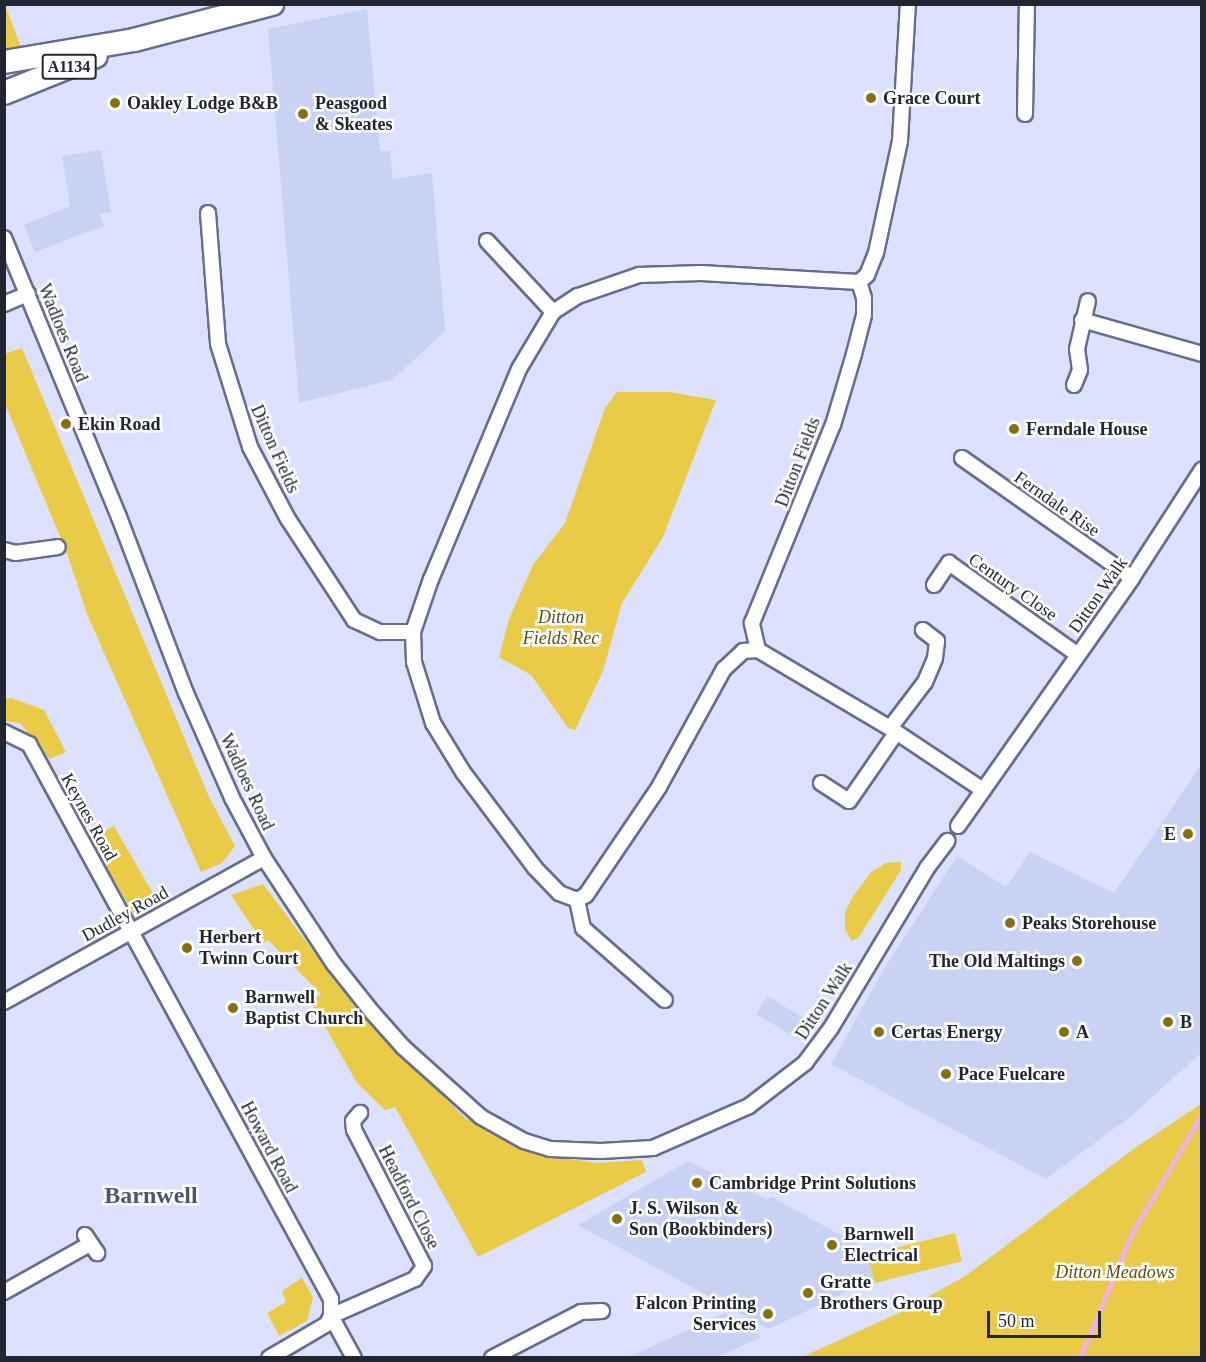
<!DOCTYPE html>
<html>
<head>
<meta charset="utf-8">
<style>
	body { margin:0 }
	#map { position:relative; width:1206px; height:1362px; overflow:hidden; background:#dbe1ff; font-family:"Times New Roman",serif }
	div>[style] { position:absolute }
	.built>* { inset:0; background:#cad2f3; transform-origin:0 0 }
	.green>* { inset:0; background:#eacb47; transform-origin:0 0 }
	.stream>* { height:4.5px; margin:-2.25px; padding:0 2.25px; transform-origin:2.25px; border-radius:2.25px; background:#f3b2e2 }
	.roads { filter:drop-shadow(2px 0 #676d8d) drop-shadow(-2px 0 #676d8d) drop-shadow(0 2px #676d8d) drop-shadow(0 -2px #676d8d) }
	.minor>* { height:14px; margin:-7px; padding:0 7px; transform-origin:7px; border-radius:7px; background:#fff }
	.primary>* { height:22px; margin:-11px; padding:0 11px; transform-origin:11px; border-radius:11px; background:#fff }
	.dots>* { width:16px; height:16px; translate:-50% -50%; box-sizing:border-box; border:3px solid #fff; border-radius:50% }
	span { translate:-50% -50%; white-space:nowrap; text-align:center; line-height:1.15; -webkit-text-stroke:5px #fff; paint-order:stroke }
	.shield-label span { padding:2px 4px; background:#fff; border:2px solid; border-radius:4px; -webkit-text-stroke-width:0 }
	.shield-label { font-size:16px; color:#222532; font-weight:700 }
	.poi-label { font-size:18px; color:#222532; font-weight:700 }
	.left { translate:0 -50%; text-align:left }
	.right { translate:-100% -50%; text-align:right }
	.street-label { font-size:18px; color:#222532 }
	.park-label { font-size:18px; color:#5c4f15; font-style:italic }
	.district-label { font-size:24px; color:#4f5473; font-weight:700 }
	.frame { position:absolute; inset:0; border:6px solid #222532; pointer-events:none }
	.scale { position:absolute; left:987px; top:1311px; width:114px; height:27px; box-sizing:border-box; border:3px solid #222532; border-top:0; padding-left:8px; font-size:18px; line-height:21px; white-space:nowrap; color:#222532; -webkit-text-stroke:4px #fff; paint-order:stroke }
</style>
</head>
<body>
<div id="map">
	<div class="built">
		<i style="clip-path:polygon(367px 9px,380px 151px,390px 151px,393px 179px,432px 173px,445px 331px,392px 380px,299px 403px,268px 29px)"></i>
		<i style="clip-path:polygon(101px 150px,111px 212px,99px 214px,104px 226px,35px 252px,24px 225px,70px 206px,62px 156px)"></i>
		<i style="clip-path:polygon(1201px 765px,1201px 1053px,1131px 1116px,1046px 1179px,831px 1064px,884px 969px,957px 856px,1006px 887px,1030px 852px,1114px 893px)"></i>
		<i style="left:767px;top:996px;width:50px;height:21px;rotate:31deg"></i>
		<i style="clip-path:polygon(688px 1161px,766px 1199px,772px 1197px,898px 1267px,769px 1329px,578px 1225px)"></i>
		<i style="clip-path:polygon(725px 1313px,761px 1337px,718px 1357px,629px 1357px)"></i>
	</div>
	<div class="green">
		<i style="clip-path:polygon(5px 4px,5px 5px,21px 47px,5px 48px)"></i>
		<i style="clip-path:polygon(22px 348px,209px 797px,235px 846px,222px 863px,201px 872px,87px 614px,68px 556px,5px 404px,4px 354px)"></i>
		<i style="clip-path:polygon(617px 392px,669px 392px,716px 400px,663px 537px,622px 603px,603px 671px,575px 730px,568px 728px,531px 675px,499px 657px,509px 619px,533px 565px,565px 523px,605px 408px)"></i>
		<i style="clip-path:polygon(11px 698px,44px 710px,66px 752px,50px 759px,20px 723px,5px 721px,5px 699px)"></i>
		<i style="left:114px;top:826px;width:87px;height:27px;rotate:60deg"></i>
		<i style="clip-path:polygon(901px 862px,901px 870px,859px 937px,852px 941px,845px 930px,845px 913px,852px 898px,871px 872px,886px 863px)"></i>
		<i style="clip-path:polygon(263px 884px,353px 1004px,465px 1118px,544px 1155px,597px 1163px,642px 1160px,646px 1172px,478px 1257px,395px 1107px,385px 1110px,357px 1083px,310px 1000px,321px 994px,268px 940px,263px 943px,231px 895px)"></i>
		<i style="clip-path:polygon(1201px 1104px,1201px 1357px,802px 1357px,899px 1313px,967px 1275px,1135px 1148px)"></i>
		<i style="left:955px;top:1233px;width:29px;height:90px;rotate:76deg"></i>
		<i style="clip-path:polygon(302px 1278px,313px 1297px,307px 1321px,279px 1336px,267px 1313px,286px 1302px,282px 1291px)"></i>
	</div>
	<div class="stream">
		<i style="left:1080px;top:1358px;width:133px;rotate:-67.5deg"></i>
		<i style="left:1131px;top:1235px;width:140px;rotate:-59.6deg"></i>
	</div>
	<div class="roads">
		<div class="minor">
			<i style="left:1025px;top:114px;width:110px;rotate:-89deg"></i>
			<i style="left:208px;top:213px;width:131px;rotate:85.6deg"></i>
			<i style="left:218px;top:344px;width:108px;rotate:72.7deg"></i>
			<i style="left:250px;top:447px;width:81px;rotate:62.2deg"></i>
			<i style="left:288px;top:519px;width:121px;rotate:56.8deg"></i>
			<i style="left:354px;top:620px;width:29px;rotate:25deg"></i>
			<i style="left:380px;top:632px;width:33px"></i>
			<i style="left:4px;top:238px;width:302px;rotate:67.6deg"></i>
			<i style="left:119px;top:517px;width:188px;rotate:69.2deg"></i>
			<i style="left:186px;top:693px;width:115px;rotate:66.3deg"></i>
			<i style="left:232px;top:798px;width:68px;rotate:61.9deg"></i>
			<i style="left:264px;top:858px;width:127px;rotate:56.6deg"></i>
			<i style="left:334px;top:964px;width:61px;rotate:51.6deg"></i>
			<i style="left:372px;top:1012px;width:47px;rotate:48.5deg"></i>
			<i style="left:403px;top:1047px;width:105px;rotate:41.9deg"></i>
			<i style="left:481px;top:1117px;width:49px;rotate:29.2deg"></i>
			<i style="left:524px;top:1141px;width:27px;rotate:17deg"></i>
			<i style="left:550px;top:1149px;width:51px;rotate:2.2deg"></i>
			<i style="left:601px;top:1151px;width:52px;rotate:-3.3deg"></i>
			<i style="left:653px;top:1148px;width:105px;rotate:-23.6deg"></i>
			<i style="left:749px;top:1106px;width:71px;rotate:-37.5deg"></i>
			<i style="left:805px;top:1063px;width:44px;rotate:-53.4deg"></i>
			<i style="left:831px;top:1028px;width:187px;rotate:-59deg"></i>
			<i style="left:927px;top:868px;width:34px;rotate:-53deg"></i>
			<i style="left:487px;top:241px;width:97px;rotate:47.1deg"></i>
			<i style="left:553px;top:312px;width:66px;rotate:120.8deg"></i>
			<i style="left:519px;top:369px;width:228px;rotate:112.7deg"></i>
			<i style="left:431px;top:579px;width:56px;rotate:108.8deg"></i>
			<i style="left:413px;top:632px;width:30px;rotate:88deg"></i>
			<i style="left:414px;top:662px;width:64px;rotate:72.7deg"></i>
			<i style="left:433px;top:723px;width:57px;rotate:58.5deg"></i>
			<i style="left:463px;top:772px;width:120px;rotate:53.1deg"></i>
			<i style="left:535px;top:868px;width:35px;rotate:46deg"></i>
			<i style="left:559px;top:893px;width:19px;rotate:21deg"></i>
			<i style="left:577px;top:900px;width:10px;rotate:-29deg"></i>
			<i style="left:586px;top:895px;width:130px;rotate:-55.9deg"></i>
			<i style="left:659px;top:787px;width:135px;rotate:-61.2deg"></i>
			<i style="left:724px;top:669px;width:26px;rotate:-43deg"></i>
			<i style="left:743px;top:651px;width:15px;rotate:-4deg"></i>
			<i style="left:758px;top:650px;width:153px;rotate:30.6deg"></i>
			<i style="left:890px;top:728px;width:112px;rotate:33.7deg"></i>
			<i style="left:4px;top:304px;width:26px;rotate:-23deg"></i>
			<i style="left:553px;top:312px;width:30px;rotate:-33deg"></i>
			<i style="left:578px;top:296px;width:65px;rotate:-19deg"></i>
			<i style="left:639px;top:275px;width:62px;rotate:-1.8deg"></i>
			<i style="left:701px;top:273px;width:158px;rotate:3.3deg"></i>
			<i style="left:859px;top:282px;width:11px;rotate:-41deg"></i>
			<i style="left:867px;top:275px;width:24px;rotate:-68deg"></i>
			<i style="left:876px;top:253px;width:115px;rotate:-77.9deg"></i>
			<i style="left:900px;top:141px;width:137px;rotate:-86.7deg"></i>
			<i style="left:1082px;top:320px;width:125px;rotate:15.8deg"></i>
			<i style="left:1074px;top:385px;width:16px;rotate:-68deg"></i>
			<i style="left:1080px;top:370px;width:21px;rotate:-98deg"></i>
			<i style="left:1077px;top:349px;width:49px;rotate:-77.1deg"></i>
			<i style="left:962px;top:458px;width:208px;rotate:35.2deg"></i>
			<i style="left:4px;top:550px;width:11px;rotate:15deg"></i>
			<i style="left:15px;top:553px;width:43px;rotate:-7.9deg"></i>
			<i style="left:934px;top:585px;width:27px;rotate:-56deg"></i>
			<i style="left:949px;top:563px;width:158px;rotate:35.5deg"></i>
			<i style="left:758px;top:650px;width:28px;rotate:-103deg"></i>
			<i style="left:752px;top:623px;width:214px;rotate:-67.8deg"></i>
			<i style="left:833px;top:425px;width:74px;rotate:-73.5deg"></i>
			<i style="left:854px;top:354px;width:40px;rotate:-75.6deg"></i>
			<i style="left:864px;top:315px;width:17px;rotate:-90deg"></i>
			<i style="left:864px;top:298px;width:17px;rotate:-107deg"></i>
			<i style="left:890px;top:728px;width:58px;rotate:-52.7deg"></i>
			<i style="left:925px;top:682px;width:26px;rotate:-67deg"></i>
			<i style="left:935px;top:658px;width:17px;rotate:-83deg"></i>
			<i style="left:937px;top:641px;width:18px;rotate:-142deg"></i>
			<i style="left:4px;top:732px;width:28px;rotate:26deg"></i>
			<i style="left:29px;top:744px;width:632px;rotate:61.45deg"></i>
			<i style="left:331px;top:1299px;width:17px;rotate:90deg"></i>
			<i style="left:331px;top:1316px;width:9px;rotate:117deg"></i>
			<i style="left:327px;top:1324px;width:67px;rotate:149.6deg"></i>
			<i style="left:821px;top:783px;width:33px;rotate:33deg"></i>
			<i style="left:849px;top:801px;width:83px;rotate:-55.3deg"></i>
			<i style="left:958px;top:826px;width:303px;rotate:-54.9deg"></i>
			<i style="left:1132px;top:578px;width:129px;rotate:-57.1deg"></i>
			<i style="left:577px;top:900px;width:29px;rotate:78deg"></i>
			<i style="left:583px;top:928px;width:109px;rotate:41.3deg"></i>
			<i style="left:4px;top:1002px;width:297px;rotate:-29deg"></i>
			<i style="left:85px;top:1235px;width:22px;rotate:56deg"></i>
			<i style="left:4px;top:1292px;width:98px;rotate:-29.2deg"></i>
			<i style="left:354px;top:1358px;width:48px;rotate:-118.7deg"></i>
			<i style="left:331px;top:1316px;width:92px;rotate:-23.8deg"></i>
			<i style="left:415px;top:1279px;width:16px;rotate:-55deg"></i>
			<i style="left:424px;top:1266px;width:153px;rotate:-117.2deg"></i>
			<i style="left:354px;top:1130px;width:9px;rotate:-96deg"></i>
			<i style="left:353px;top:1121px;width:11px;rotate:-49deg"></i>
			<i style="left:492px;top:1358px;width:100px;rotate:-27.3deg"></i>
			<i style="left:581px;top:1312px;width:21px;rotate:-3deg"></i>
		</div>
		<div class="primary">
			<i style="left:4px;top:62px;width:132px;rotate:-9.6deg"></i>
			<i style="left:134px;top:40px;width:143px;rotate:-14.6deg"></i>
			<i style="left:4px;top:93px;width:99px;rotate:-21.9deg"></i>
		</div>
	</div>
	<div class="dots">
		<i style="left:871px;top:98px;background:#857112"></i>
		<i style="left:115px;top:103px;background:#857112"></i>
		<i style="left:303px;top:114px;background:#857112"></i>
		<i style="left:66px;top:424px;background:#857112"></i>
		<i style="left:1014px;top:429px;background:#857112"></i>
		<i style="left:1188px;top:834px;background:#857112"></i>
		<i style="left:1010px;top:923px;background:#857112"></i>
		<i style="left:187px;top:948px;background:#857112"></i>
		<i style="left:1077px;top:961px;background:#857112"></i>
		<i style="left:233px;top:1008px;background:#857112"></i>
		<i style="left:1168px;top:1022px;background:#857112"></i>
		<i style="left:879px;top:1032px;background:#857112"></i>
		<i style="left:1064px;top:1032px;background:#857112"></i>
		<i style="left:946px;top:1074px;background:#857112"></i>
		<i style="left:697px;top:1183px;background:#857112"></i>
		<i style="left:617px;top:1219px;background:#857112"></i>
		<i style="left:832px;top:1245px;background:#857112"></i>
		<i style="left:808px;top:1293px;background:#857112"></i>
		<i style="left:768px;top:1314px;background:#857112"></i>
	</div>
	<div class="shield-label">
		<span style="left:69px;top:67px">A1134</span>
	</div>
	<div class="poi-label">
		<span class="left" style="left:883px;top:98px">Grace Court</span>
		<span class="left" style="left:127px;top:103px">Oakley Lodge B&amp;B</span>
		<span class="left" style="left:315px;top:114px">Peasgood<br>&amp; Skeates</span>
		<span class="left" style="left:78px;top:424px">Ekin Road</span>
		<span class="left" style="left:1026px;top:429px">Ferndale House</span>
		<span class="right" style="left:1176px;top:834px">E</span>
		<span class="left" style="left:1022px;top:923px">Peaks Storehouse</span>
		<span class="left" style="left:199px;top:948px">Herbert<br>Twinn Court</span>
		<span class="right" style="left:1065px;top:961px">The Old Maltings</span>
		<span class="left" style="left:245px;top:1008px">Barnwell<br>Baptist Church</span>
		<span class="left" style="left:1180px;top:1022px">B</span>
		<span class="left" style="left:891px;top:1032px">Certas Energy</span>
		<span class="left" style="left:1076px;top:1032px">A</span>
		<span class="left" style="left:958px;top:1074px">Pace Fuelcare</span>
		<span class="left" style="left:709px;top:1183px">Cambridge Print Solutions</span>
		<span class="left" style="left:629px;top:1219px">J. S. Wilson &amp;<br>Son (Bookbinders)</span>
		<span class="left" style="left:844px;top:1245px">Barnwell<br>Electrical</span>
		<span class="left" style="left:820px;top:1293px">Gratte<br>Brothers Group</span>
		<span class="right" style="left:756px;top:1314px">Falcon Printing<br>Services</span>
	</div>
	<div class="street-label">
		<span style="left:63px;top:333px;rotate:68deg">Wadloes Road</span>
		<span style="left:275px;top:449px;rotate:66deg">Ditton Fields</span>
		<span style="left:798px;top:462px;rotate:-69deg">Ditton Fields</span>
		<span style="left:1057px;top:504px;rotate:35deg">Ferndale Rise</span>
		<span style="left:1013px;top:587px;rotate:35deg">Century Close</span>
		<span style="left:1098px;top:595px;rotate:-55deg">Ditton Walk</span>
		<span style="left:247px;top:782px;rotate:65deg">Wadloes Road</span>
		<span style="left:89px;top:817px;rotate:61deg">Keynes Road</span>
		<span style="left:125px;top:914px;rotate:-29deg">Dudley Road</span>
		<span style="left:824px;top:1001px;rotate:-57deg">Ditton Walk</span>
		<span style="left:269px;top:1147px;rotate:62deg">Howard Road</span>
		<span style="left:409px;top:1197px;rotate:63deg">Headford Close</span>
	</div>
	<div class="park-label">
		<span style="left:561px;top:628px">Ditton<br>Fields Rec</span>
		<span style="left:1115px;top:1272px">Ditton Meadows</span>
	</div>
	<div class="district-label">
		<span style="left:151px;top:1196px">Barnwell</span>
	</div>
	<div class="frame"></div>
	<div class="scale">50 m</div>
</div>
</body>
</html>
